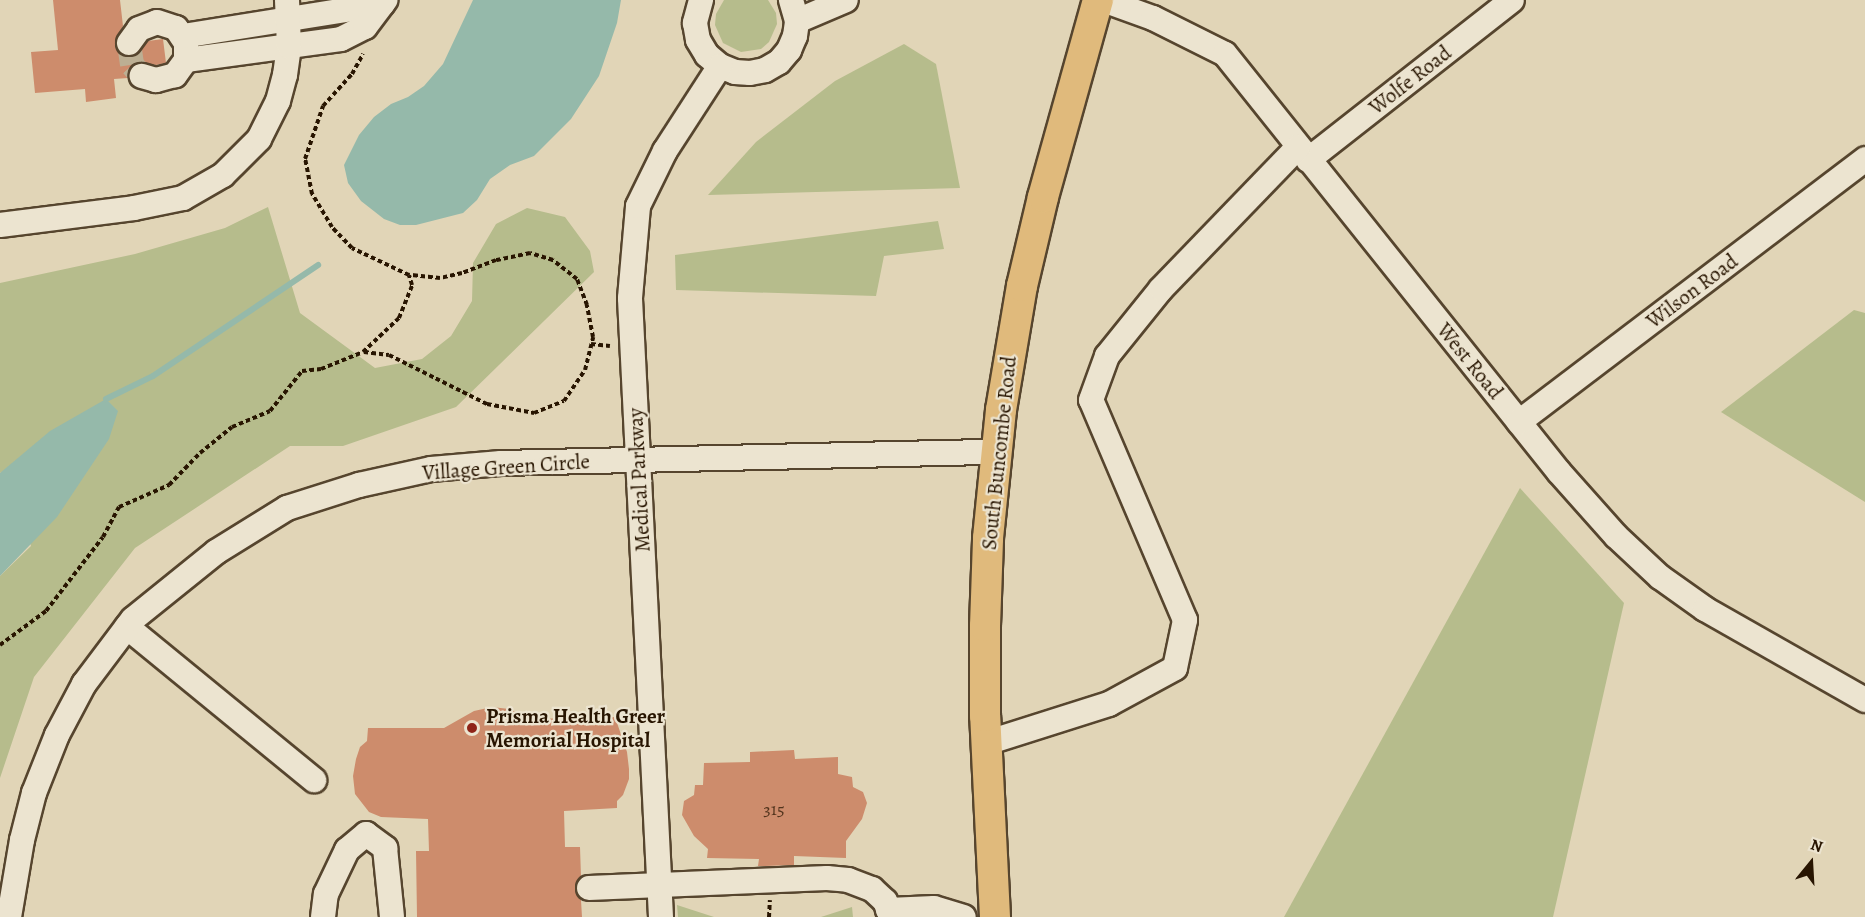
<!DOCTYPE html>
<html>
<head>
<meta charset="utf-8">
<style>
	body { margin:0 }
	#map { position:relative; width:1865px; height:917px; overflow:hidden; background:#e1d5b7; font-family:Alegreya,serif }
	div>[style] { position:absolute }
	.green>* { inset:0; background:#b6bc8c }
	.water>* { inset:0; background:#95b9aa }
	.stream>* { height:6px; margin:-3px; padding:0 3px; transform-origin:3px; border-radius:3px; background:#95b9aa }
	.building>* { inset:0; background:#cd8c6c }
	.minor-tunnel>* { height:24px; margin-top:-12px; transform-origin:0; background:repeating-linear-gradient(90deg,#bcaf93 0 24px,transparent 0 36px) }
	.path>* { height:4px; margin-top:-2px; transform-origin:0; background:repeating-linear-gradient(90deg,#281501 0 4.5px,transparent 0 7.5px) }
	.roads { filter:drop-shadow(2px 0 #56452e) drop-shadow(-2px 0 #56452e) drop-shadow(0 2px #56452e) drop-shadow(0 -2px #56452e) }
	.minor>* { height:24px; margin:-12px; padding:0 12px; transform-origin:12px; border-radius:12px; background:#ece4d0 }
	.major>* { height:30px; margin:-15px; padding:0 15px; transform-origin:15px; border-radius:15px; background:#e0ba7c }
	.dots>* { width:16px; height:16px; translate:-50% -50%; box-sizing:border-box; border:3px solid #ece4d0; border-radius:50% }
	span { translate:-50% -50%; white-space:nowrap; text-align:center; line-height:1.15; -webkit-text-stroke:4.5px #ece4d0; paint-order:stroke }
	.number-label { font-size:18px; color:#51331c }
	.number-label span { -webkit-text-stroke-width:0 }
	.street-label { font-size:21px; color:#281501 }
	.poi-label { font-size:21px; color:#281501; font-weight:700 }
	.left { translate:0 -50%; text-align:left }
	.north { position:absolute; left:1781px; top:833px; width:60px; height:60px; -webkit-text-stroke:4px #ece4d0; paint-order:stroke; rotate:18deg; font-size:16px; font-weight:700; line-height:24px; text-align:center; color:#281501 }
	.north::after { content:''; display:block; margin:auto; width:21px; height:27px; background:#281501; clip-path:polygon(50% 0,100% 100%,50% 72%,0 100%) }
</style>
</head>
<body>
<div id="map">
	<div class="green">
		<i style="clip-path:polygon(724px 0,768px 0,776px 13px,777px 24px,769px 42px,761px 49px,741px 52px,723px 43px,715px 25px,716px 14px)"></i>
		<i style="clip-path:polygon(904px 44px,936px 64px,960px 188px,708px 195px,756px 142px,835px 81px)"></i>
		<i style="clip-path:polygon(268px 207px,300px 313px,375px 368px,422px 359px,451px 336px,472px 301px,473px 263px,496px 224px,527px 208px,565px 217px,590px 251px,594px 272px,456px 407px,343px 446px,290px 446px,135px 548px,34px 677px,0 778px,0 576px,31px 546px,8px 468px,0 473px,0 283px,135px 254px,225px 228px)"></i>
		<i style="clip-path:polygon(938px 221px,944px 249px,884px 256px,876px 296px,676px 290px,675px 255px)"></i>
		<i style="clip-path:polygon(1854px 310px,1865px 313px,1865px 502px,1721px 412px)"></i>
		<i style="clip-path:polygon(1520px 488px,1624px 603px,1553px 917px,1284px 917px)"></i>
		<i style="clip-path:polygon(677px 905px,714px 917px,678px 917px)"></i>
		<i style="clip-path:polygon(852px 907px,853px 917px,821px 917px)"></i>
	</div>
	<div class="water">
		<i style="clip-path:polygon(473px 0,621px 0,617px 23px,599px 76px,571px 119px,534px 156px,510px 165px,490px 179px,477px 200px,463px 213px,416px 225px,400px 225px,384px 219px,361px 201px,348px 183px,344px 165px,359px 135px,374px 117px,391px 104px,408px 97px,424px 86px,443px 64px)"></i>
		<i style="clip-path:polygon(106px 399px,118px 411px,109px 439px,57px 517px,0 576px,0 473px,50px 431px)"></i>
	</div>
	<div class="stream">
		<i style="left:106px;top:399px;width:52px;rotate:-26.1deg"></i>
		<i style="left:153px;top:376px;width:199px;rotate:-33.9deg"></i>
	</div>
	<div class="building">
		<i style="clip-path:polygon(53px 0,120px 0,123px 26px,115px 41px,116px 49px,121px 55px,134px 56px,148px 41px,163px 39px,166px 63px,156px 65px,139px 62px,133px 65px,128px 78px,114px 79px,116px 98px,86px 102px,85px 89px,35px 93px,31px 52px,58px 50px)"></i>
		<i style="clip-path:polygon(492px 707px,509px 709px,533px 719px,615px 717px,627px 752px,629px 769px,629px 779px,623px 795px,617px 801px,617px 808px,564px 811px,565px 847px,580px 847px,581px 877px,575px 888px,581px 900px,582px 917px,417px 917px,416px 851px,429px 851px,428px 819px,381px 817px,369px 812px,355px 794px,353px 776px,356px 759px,360px 747px,367px 741px,368px 728px,444px 728px,474px 711px)"></i>
		<i style="clip-path:polygon(794px 750px,795px 759px,838px 757px,838px 774px,852px 777px,853px 787px,863px 792px,867px 803px,862px 819px,846px 841px,846px 858px,794px 856px,794px 865px,765px 866px,758px 866px,759px 859px,707px 858px,708px 849px,694px 836px,682px 815px,684px 801px,694px 795px,695px 785px,703px 785px,704px 763px,750px 762px,750px 752px)"></i>
	</div>
	<div class="minor-tunnel">
		<i style="left:129px;top:43px;width:22px;rotate:82deg"></i>
		<i style="left:132px;top:65px;width:15px;rotate:48deg"></i>
	</div>
	<div class="path">
		<i style="left:591px;top:344px;width:19px;rotate:6deg"></i>
		<i style="left:364px;top:352px;width:25px;rotate:7deg"></i>
		<i style="left:389px;top:355px;width:110px;rotate:26.6deg"></i>
		<i style="left:487px;top:404px;width:48px;rotate:10.8deg"></i>
		<i style="left:534px;top:413px;width:32px;rotate:-22deg"></i>
		<i style="left:564px;top:401px;width:37px;rotate:-56deg"></i>
		<i style="left:585px;top:370px;width:34px;rotate:-76deg"></i>
		<i style="left:593px;top:337px;width:33px;rotate:-101deg"></i>
		<i style="left:587px;top:305px;width:28px;rotate:-111deg"></i>
		<i style="left:577px;top:279px;width:31px;rotate:-142deg"></i>
		<i style="left:553px;top:260px;width:24px;rotate:-163deg"></i>
		<i style="left:530px;top:253px;width:35px;rotate:168deg"></i>
		<i style="left:496px;top:260px;width:36px;rotate:159deg"></i>
		<i style="left:462px;top:273px;width:23px;rotate:167deg"></i>
		<i style="left:440px;top:278px;width:31px;rotate:-174deg"></i>
		<i style="left:0;top:645px;width:57px;rotate:-36.5deg"></i>
		<i style="left:46px;top:611px;width:93px;rotate:-52.4deg"></i>
		<i style="left:103px;top:537px;width:34px;rotate:-62deg"></i>
		<i style="left:119px;top:507px;width:55px;rotate:-23.7deg"></i>
		<i style="left:169px;top:485px;width:45px;rotate:-45.9deg"></i>
		<i style="left:200px;top:453px;width:41px;rotate:-39.1deg"></i>
		<i style="left:232px;top:427px;width:41px;rotate:-22.8deg"></i>
		<i style="left:270px;top:411px;width:51px;rotate:-51.3deg"></i>
		<i style="left:302px;top:371px;width:19px;rotate:-6deg"></i>
		<i style="left:321px;top:369px;width:45px;rotate:-22deg"></i>
		<i style="left:363px;top:352px;width:50px;rotate:-43.4deg"></i>
		<i style="left:399px;top:318px;width:35px;rotate:-68deg"></i>
		<i style="left:412px;top:285px;width:10px;rotate:-107deg"></i>
		<i style="left:409px;top:275px;width:63px;rotate:-154.7deg"></i>
		<i style="left:352px;top:248px;width:29px;rotate:-134deg"></i>
		<i style="left:332px;top:227px;width:39px;rotate:-121deg"></i>
		<i style="left:312px;top:194px;width:36px;rotate:-101deg"></i>
		<i style="left:305px;top:159px;width:56px;rotate:-71.2deg"></i>
		<i style="left:323px;top:106px;width:43px;rotate:-47.8deg"></i>
		<i style="left:352px;top:74px;width:23px;rotate:-61deg"></i>
		<i style="left:769px;top:917px;width:17px;rotate:-87deg"></i>
	</div>
	<div class="roads">
		<div class="minor">
			<i style="left:701px;top:0;width:24px;rotate:105deg"></i>
			<i style="left:695px;top:23px;width:17px;rotate:80deg"></i>
			<i style="left:698px;top:40px;width:17px;rotate:59deg"></i>
			<i style="left:707px;top:55px;width:17px;rotate:40deg"></i>
			<i style="left:720px;top:66px;width:16px;rotate:22deg"></i>
			<i style="left:735px;top:72px;width:15px;rotate:4deg"></i>
			<i style="left:750px;top:73px;width:15px;rotate:-11deg"></i>
			<i style="left:765px;top:70px;width:16px;rotate:-30deg"></i>
			<i style="left:779px;top:62px;width:16px;rotate:-50deg"></i>
			<i style="left:789px;top:50px;width:15px;rotate:-67deg"></i>
			<i style="left:795px;top:36px;width:15px;rotate:-82deg"></i>
			<i style="left:797px;top:21px;width:22px;rotate:-106deg"></i>
			<i style="left:1103px;top:0;width:53px;rotate:19.8deg"></i>
			<i style="left:1153px;top:18px;width:80px;rotate:26.6deg"></i>
			<i style="left:1225px;top:54px;width:535px;rotate:51.37deg"></i>
			<i style="left:1559px;top:472px;width:86px;rotate:48.3deg"></i>
			<i style="left:1616px;top:536px;width:60px;rotate:43deg"></i>
			<i style="left:1660px;top:577px;width:55px;rotate:35.4deg"></i>
			<i style="left:1705px;top:609px;width:184px;rotate:29.6deg"></i>
			<i style="left:797px;top:21px;width:53px;rotate:-23.2deg"></i>
			<i style="left:183px;top:36px;width:202px;rotate:-9.1deg"></i>
			<i style="left:129px;top:43px;width:17px;rotate:-54deg"></i>
			<i style="left:139px;top:29px;width:19px;rotate:-21deg"></i>
			<i style="left:157px;top:22px;width:20px;rotate:18deg"></i>
			<i style="left:176px;top:28px;width:18px;rotate:56deg"></i>
			<i style="left:186px;top:43px;width:17px;rotate:90deg"></i>
			<i style="left:186px;top:60px;width:19px;rotate:126deg"></i>
			<i style="left:175px;top:75px;width:20px;rotate:165deg"></i>
			<i style="left:156px;top:80px;width:15px;rotate:-164deg"></i>
			<i style="left:186px;top:60px;width:156px;rotate:-7.7deg"></i>
			<i style="left:341px;top:39px;width:27px;rotate:-27deg"></i>
			<i style="left:365px;top:27px;width:34px;rotate:-53deg"></i>
			<i style="left:1308px;top:160px;width:259px;rotate:-38.1deg"></i>
			<i style="left:0;top:225px;width:135px;rotate:-7.2deg"></i>
			<i style="left:134px;top:208px;width:50px;rotate:-11.5deg"></i>
			<i style="left:183px;top:198px;width:46px;rotate:-29.9deg"></i>
			<i style="left:223px;top:175px;width:51px;rotate:-45deg"></i>
			<i style="left:259px;top:139px;width:42px;rotate:-63.4deg"></i>
			<i style="left:278px;top:101px;width:27px;rotate:-75deg"></i>
			<i style="left:285px;top:75px;width:29px;rotate:-82deg"></i>
			<i style="left:289px;top:46px;width:46px;rotate:-92.5deg"></i>
			<i style="left:1519px;top:422px;width:435px;rotate:-37.2deg"></i>
			<i style="left:127px;top:627px;width:242px;rotate:39.3deg"></i>
			<i style="left:986px;top:743px;width:129px;rotate:-17.6deg"></i>
			<i style="left:1109px;top:704px;width:75px;rotate:-28.6deg"></i>
			<i style="left:1175px;top:668px;width:49px;rotate:-78.2deg"></i>
			<i style="left:1185px;top:620px;width:239px;rotate:-113.1deg"></i>
			<i style="left:1091px;top:400px;width:47px;rotate:-70deg"></i>
			<i style="left:1107px;top:356px;width:86px;rotate:-51.1deg"></i>
			<i style="left:1161px;top:289px;width:197px;rotate:-46deg"></i>
			<i style="left:589px;top:888px;width:238px;rotate:-2.4deg"></i>
			<i style="left:827px;top:878px;width:21px;rotate:5deg"></i>
			<i style="left:848px;top:880px;width:26px;rotate:21deg"></i>
			<i style="left:872px;top:889px;width:18px;rotate:43deg"></i>
			<i style="left:885px;top:901px;width:17px;rotate:69deg"></i>
			<i style="left:888px;top:910px;width:46px;rotate:-2.5deg"></i>
			<i style="left:934px;top:908px;width:31px;rotate:17deg"></i>
			<i style="left:9px;top:917px;width:78px;rotate:-80.4deg"></i>
			<i style="left:22px;top:840px;width:49px;rotate:-75.7deg"></i>
			<i style="left:34px;top:793px;width:62px;rotate:-68.4deg"></i>
			<i style="left:57px;top:735px;width:58px;rotate:-62.1deg"></i>
			<i style="left:84px;top:684px;width:81px;rotate:-53deg"></i>
			<i style="left:133px;top:619px;width:107px;rotate:-38.9deg"></i>
			<i style="left:216px;top:552px;width:84px;rotate:-31.8deg"></i>
			<i style="left:287px;top:508px;width:76px;rotate:-17.7deg"></i>
			<i style="left:359px;top:485px;width:74px;rotate:-12.5deg"></i>
			<i style="left:431px;top:469px;width:70px;rotate:-4.9deg"></i>
			<i style="left:501px;top:463px;width:496px;rotate:-1.3deg"></i>
			<i style="left:323px;top:917px;width:23px;rotate:-83deg"></i>
			<i style="left:326px;top:894px;width:49px;rotate:-64.5deg"></i>
			<i style="left:347px;top:850px;width:25px;rotate:-40deg"></i>
			<i style="left:366px;top:834px;width:24px;rotate:36deg"></i>
			<i style="left:385px;top:848px;width:69px;rotate:84.2deg"></i>
			<i style="left:661px;top:917px;width:620px;rotate:-92.87deg"></i>
			<i style="left:630px;top:298px;width:92px;rotate:-85deg"></i>
			<i style="left:638px;top:206px;width:61px;rotate:-63.9deg"></i>
			<i style="left:665px;top:151px;width:101px;rotate:-57.1deg"></i>
		</div>
		<div class="major">
			<i style="left:995px;top:917px;width:201px;rotate:-92.8deg"></i>
			<i style="left:985px;top:716px;width:90px;rotate:-90deg"></i>
			<i style="left:985px;top:626px;width:88px;rotate:-88deg"></i>
			<i style="left:988px;top:538px;width:129px;rotate:-84.2deg"></i>
			<i style="left:1001px;top:410px;width:126px;rotate:-80.4deg"></i>
			<i style="left:1022px;top:286px;width:91px;rotate:-76.7deg"></i>
			<i style="left:1043px;top:197px;width:205px;rotate:-74.4deg"></i>
		</div>
	</div>
	<div class="dots">
		<i style="left:472px;top:728px;background:#8f2418"></i>
	</div>
	<div class="number-label">
		<span style="left:774px;top:809px">315</span>
	</div>
	<div class="street-label">
		<span style="left:1410px;top:80px;rotate:-38deg">Wolfe Road</span>
		<span style="left:1692px;top:291px;rotate:-37deg">Wilson Road</span>
		<span style="left:1470px;top:361px;rotate:51deg">West Road</span>
		<span style="left:999px;top:453px;rotate:-84deg">South Buncombe Road</span>
		<span style="left:506px;top:467px;rotate:-4deg">Village Green Circle</span>
		<span style="left:639px;top:480px;rotate:-93deg">Medical Parkway</span>
	</div>
	<div class="poi-label">
		<span class="left" style="left:486px;top:728px">Prisma Health Greer<br>Memorial Hospital</span>
	</div>
	<div class="north">N</div>
</div>
</body>
</html>
